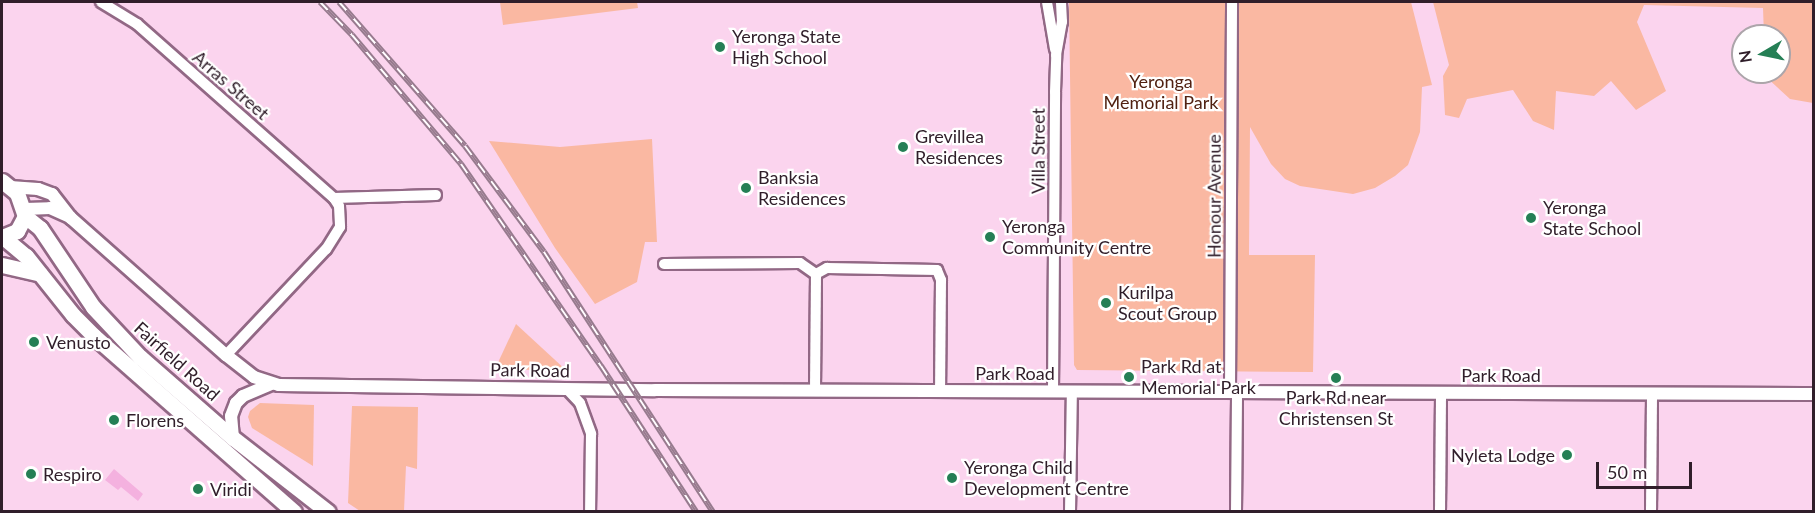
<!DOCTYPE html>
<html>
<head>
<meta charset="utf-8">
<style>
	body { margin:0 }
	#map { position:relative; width:1815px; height:513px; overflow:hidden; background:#fbd4ee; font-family:Lato,sans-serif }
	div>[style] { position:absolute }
	.green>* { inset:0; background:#fab8a2 }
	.water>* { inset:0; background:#f4b1df }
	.roads { filter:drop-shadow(2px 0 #926885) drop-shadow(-2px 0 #926885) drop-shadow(0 2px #926885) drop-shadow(0 -2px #926885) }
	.minor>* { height:10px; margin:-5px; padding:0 5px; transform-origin:5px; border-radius:5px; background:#fff }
	.tertiary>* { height:12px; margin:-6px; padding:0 6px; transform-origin:6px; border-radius:6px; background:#fff }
	.secondary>* { height:15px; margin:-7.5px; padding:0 7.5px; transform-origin:7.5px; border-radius:7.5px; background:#fff }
	.rail>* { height:6px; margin-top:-3px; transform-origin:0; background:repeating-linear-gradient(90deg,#fff 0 11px,#977b8e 0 22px); box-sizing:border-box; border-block:2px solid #977b8e }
	.dots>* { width:16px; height:16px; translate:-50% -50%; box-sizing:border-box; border:3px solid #fff; border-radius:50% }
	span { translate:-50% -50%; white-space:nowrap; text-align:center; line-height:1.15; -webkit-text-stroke:4.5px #fff; paint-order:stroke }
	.poi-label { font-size:18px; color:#301e2a }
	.left { translate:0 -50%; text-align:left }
	.right { translate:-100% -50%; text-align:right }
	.park-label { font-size:18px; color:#512111 }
	.street-label { font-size:18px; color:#301e2a }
	.frame { position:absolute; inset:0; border:3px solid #301e2a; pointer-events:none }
	.north { position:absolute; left:1731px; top:24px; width:60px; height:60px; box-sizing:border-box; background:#fff; border:2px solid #aca5aa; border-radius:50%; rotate:261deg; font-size:16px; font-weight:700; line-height:24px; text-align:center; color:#301e2a }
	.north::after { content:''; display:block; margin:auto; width:21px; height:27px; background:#257f55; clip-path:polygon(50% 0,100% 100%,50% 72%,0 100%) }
	.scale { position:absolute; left:1596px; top:462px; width:96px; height:27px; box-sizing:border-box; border:3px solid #301e2a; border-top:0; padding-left:8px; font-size:18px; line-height:21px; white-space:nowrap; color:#301e2a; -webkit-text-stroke:4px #fff; paint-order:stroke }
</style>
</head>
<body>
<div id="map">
	<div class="green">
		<i style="clip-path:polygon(500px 2px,637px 2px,638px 8px,503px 25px)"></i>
		<i style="clip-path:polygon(1069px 2px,1411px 2px,1432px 85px,1422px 87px,1420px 132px,1408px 165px,1395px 176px,1375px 188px,1353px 194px,1300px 186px,1285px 179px,1271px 164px,1250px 127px,1249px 255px,1315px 255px,1313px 372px,1077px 370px,1074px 365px)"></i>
		<i style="clip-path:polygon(1433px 2px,1813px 2px,1813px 103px,1790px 99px,1765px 76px,1764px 72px,1779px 72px,1779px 36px,1764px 36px,1763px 8px,1644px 5px,1637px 22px,1666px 91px,1636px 110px,1611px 81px,1594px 96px,1556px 91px,1554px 130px,1533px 121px,1513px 90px,1467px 99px,1459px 118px,1445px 115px,1443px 76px,1449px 65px)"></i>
		<i style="clip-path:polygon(652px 139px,657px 242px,645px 242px,637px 282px,595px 304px,555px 248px,489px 141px,560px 147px)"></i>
		<i style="clip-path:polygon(516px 324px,567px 371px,495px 369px)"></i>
		<i style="clip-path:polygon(260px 403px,314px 405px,313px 466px,252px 428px,248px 417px,250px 411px)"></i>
		<i style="clip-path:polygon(352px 406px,418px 407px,417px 469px,406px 466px,404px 511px,360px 511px,348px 503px)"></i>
	</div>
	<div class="water">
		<i style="clip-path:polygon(114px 469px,143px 494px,138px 501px,121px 487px,118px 490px,105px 480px)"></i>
	</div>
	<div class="roads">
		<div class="minor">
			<i style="left:101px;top:2px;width:42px;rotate:31.4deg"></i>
			<i style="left:137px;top:24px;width:263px;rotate:41.5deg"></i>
			<i style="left:334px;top:198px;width:9px;rotate:58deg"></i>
			<i style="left:339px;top:206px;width:21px;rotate:87deg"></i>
			<i style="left:340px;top:227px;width:26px;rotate:122deg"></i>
			<i style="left:326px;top:249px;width:146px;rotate:133.3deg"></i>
			<i style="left:1047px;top:2px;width:48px;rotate:80.3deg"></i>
			<i style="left:334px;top:198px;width:102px;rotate:-1.7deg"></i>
			<i style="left:664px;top:264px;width:136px;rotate:-0.4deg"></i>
			<i style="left:800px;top:263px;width:19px;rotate:35deg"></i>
			<i style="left:816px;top:274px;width:13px;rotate:-29deg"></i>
			<i style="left:827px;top:268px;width:110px;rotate:1deg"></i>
			<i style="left:937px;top:270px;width:11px;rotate:68deg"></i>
			<i style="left:941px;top:280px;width:111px;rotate:90.5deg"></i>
			<i style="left:567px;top:389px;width:19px;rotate:47deg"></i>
			<i style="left:580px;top:403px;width:33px;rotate:70deg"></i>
			<i style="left:591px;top:434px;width:78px;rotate:90.7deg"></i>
			<i style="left:815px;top:390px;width:116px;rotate:-89.5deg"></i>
			<i style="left:1230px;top:390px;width:388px;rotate:-89.7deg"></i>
			<i style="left:1053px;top:391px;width:299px;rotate:-89.6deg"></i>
			<i style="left:1055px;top:92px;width:37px;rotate:-88deg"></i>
			<i style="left:1056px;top:55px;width:34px;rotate:-80deg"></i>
			<i style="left:1062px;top:22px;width:20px;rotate:-93deg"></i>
			<i style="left:1070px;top:512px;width:121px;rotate:-89.1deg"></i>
			<i style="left:1236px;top:512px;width:122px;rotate:-89.5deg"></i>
			<i style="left:1440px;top:512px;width:119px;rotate:-89.5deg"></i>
			<i style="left:1651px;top:512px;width:119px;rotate:-89.5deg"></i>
		</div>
		<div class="tertiary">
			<i style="left:10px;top:187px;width:28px;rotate:4deg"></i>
			<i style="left:38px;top:189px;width:15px;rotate:20deg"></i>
			<i style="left:52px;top:194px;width:31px;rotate:52deg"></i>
			<i style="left:71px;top:218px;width:207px;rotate:41.5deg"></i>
			<i style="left:226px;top:355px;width:36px;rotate:38deg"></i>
			<i style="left:254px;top:377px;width:26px;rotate:18deg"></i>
			<i style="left:279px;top:385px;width:376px;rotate:0.8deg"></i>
			<i style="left:655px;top:390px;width:1159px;rotate:0.2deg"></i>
			<i style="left:25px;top:209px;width:25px;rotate:-2deg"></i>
			<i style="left:50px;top:208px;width:22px;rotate:24deg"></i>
			<i style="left:233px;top:438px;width:22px;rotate:-95deg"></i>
			<i style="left:231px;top:416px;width:14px;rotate:-69deg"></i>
			<i style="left:236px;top:403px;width:10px;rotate:-45deg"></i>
			<i style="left:243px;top:396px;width:30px;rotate:-23deg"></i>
		</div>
		<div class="secondary">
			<i style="left:2px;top:181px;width:19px;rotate:39deg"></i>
			<i style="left:17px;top:193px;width:24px;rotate:71deg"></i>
			<i style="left:25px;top:216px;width:17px;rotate:118deg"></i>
			<i style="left:17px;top:231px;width:16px;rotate:158deg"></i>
			<i style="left:25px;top:216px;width:19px;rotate:39deg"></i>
			<i style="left:40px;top:228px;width:95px;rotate:56.1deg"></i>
			<i style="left:93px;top:307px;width:69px;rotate:46.8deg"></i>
			<i style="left:140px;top:357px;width:123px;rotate:41.1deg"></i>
			<i style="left:233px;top:438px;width:120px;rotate:37.9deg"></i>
			<i style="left:3px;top:237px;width:30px;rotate:40deg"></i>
			<i style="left:26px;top:256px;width:75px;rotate:51.5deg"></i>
			<i style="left:73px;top:315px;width:30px;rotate:45deg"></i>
			<i style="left:94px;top:336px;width:266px;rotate:41.3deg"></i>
			<i style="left:2px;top:265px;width:39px;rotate:13deg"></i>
		</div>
	</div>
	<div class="rail">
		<i style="left:320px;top:2px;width:46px;rotate:45.9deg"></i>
		<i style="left:352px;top:35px;width:169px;rotate:49.8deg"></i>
		<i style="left:461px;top:164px;width:246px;rotate:55.3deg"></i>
		<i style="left:601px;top:366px;width:174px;rotate:56.9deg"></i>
		<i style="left:339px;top:2px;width:191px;rotate:48.8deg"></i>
		<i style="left:465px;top:146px;width:132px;rotate:53.3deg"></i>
		<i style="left:544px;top:252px;width:310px;rotate:57deg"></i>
	</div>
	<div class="dots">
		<i style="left:720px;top:47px;background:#257f55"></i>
		<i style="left:903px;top:147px;background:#257f55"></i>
		<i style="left:746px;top:188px;background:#257f55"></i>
		<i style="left:1531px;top:218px;background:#257f55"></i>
		<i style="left:990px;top:237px;background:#257f55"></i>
		<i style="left:1106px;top:303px;background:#257f55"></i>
		<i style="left:34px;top:342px;background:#257f55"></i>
		<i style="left:1129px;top:377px;background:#257f55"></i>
		<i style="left:1336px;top:378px;background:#257f55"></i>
		<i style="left:114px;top:420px;background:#257f55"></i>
		<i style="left:1567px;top:455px;background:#257f55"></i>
		<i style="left:31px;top:474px;background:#257f55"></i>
		<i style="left:952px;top:478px;background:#257f55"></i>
		<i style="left:198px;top:489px;background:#257f55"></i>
	</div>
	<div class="poi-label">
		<span class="left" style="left:732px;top:47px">Yeronga State<br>High School</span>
		<span class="left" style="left:915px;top:147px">Grevillea<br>Residences</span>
		<span class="left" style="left:758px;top:188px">Banksia<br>Residences</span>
		<span class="left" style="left:1543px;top:218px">Yeronga<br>State School</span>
		<span class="left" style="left:1002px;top:237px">Yeronga<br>Community Centre</span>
		<span class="left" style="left:1118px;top:303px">Kurilpa<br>Scout Group</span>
		<span class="left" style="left:46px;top:342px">Venusto</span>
		<span class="left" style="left:1141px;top:377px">Park Rd at<br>Memorial Park</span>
		<span style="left:1336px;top:408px">Park Rd near<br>Christensen St</span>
		<span class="left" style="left:126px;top:420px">Florens</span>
		<span class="right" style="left:1555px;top:455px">Nyleta Lodge</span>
		<span class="left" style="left:964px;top:478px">Yeronga Child<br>Development Centre</span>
		<span class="left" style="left:43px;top:474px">Respiro</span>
		<span class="left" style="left:210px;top:489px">Viridi</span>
	</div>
	<div class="park-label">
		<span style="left:1161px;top:92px">Yeronga<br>Memorial Park</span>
	</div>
	<div class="street-label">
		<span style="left:231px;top:85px;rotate:41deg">Arras Street</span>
		<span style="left:1038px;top:151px;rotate:-90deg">Villa Street</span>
		<span style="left:1214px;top:196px;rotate:-90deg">Honour Avenue</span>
		<span style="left:177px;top:361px;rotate:42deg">Fairfield Road</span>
		<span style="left:530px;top:370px;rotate:1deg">Park Road</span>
		<span style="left:1015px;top:373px">Park Road</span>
		<span style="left:1501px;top:375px">Park Road</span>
	</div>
	<div class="frame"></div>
	<div class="north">N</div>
	<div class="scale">50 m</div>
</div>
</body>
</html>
